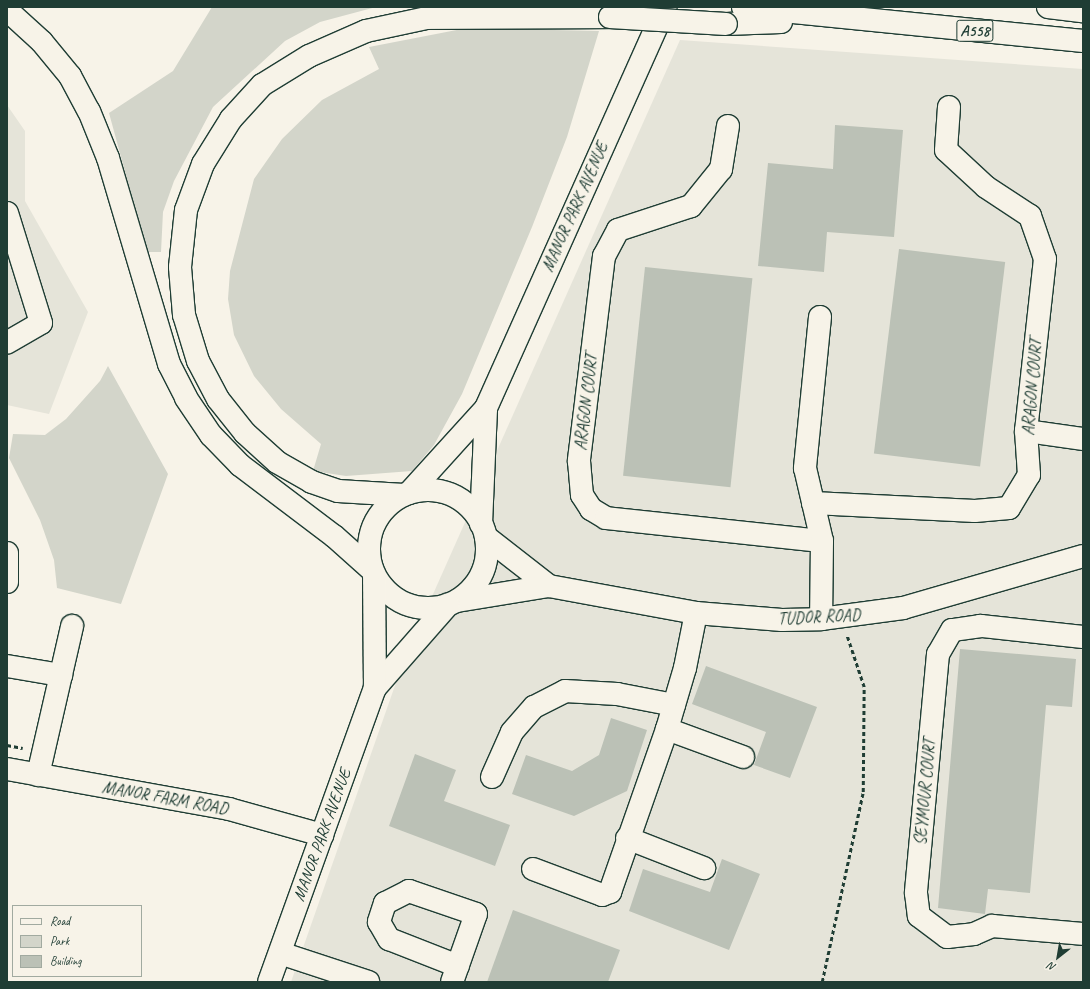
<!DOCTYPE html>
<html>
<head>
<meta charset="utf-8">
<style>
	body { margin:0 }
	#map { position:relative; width:1090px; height:989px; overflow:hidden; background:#f7f3e8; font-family:Caveat,sans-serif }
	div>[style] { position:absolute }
	.built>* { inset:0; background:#e5e4d9 }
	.green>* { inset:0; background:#d3d5ca }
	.building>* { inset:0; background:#bbc1b6; transform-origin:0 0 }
	.path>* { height:2.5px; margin-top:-1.25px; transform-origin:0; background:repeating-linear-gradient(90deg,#1f3d34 0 4px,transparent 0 7px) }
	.roads { filter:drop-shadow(1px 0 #1f3d34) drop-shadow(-1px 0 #1f3d34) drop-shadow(0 1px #1f3d34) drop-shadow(0 -1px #1f3d34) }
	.minor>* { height:22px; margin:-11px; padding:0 11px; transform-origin:11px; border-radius:11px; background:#f7f3e8 }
	.minor>.ring { margin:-11px; padding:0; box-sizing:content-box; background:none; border:22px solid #f7f3e8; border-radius:50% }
	.major>* { height:22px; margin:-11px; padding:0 11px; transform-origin:11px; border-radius:11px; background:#f7f3e8 }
	.bridges { filter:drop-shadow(1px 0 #1f3d34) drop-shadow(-1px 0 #1f3d34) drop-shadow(0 1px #1f3d34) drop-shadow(0 -1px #1f3d34) }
	.major-bridge>* { height:22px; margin:-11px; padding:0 11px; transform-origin:11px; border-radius:11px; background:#f7f3e8 }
	span { translate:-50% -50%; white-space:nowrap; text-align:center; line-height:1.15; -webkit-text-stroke:3.5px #f7f3e8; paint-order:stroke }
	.shield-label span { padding:1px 3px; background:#f7f3e8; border:1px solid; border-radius:3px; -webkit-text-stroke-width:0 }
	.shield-label { font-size:16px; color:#1f3d34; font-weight:700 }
	.street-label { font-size:17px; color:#1f3d34 }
	.frame { position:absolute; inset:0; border:8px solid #1f3d34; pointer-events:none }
	.legend { position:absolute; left:12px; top:905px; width:130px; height:72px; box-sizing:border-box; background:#f7f3e8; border:1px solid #a1aaa0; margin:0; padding:5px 7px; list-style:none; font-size:12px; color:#1f3d34 }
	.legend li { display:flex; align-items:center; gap:8px; height:20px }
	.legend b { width:20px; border:1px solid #a1aaa0 }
	.north { position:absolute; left:1038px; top:937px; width:40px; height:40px; -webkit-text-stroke:3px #f7f3e8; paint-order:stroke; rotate:211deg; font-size:11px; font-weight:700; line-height:16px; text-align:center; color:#1f3d34 }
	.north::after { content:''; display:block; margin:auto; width:14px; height:18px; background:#1f3d34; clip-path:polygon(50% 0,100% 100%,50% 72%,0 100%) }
</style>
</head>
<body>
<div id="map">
	<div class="built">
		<i style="clip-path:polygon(680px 40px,1083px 69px,1083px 982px,291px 982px,405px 657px)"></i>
		<i style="clip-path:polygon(7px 105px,25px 131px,25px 201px,88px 312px,49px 414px,7px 405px)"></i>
	</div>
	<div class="green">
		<i style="clip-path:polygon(212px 7px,376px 7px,320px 22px,285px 41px,213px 107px,174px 181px,163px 212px,161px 252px,147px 252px,109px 113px,173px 71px)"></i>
		<i style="clip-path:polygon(467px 28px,599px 31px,567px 137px,532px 227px,462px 394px,434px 445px,412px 471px,346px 476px,313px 471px,321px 444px,281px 409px,254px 376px,234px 335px,228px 299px,230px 271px,254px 179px,282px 139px,322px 100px,379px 69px,369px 47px)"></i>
		<i style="clip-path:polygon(108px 366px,168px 474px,121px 604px,57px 588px,54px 560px,40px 520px,9px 458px,13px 434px,45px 435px,66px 419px,100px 381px)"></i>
	</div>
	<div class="building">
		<i style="clip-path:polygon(835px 125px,903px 130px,894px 237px,827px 232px,824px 272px,758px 266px,768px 163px,833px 169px)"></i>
		<i style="left:899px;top:249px;width:107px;height:206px;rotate:7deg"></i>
		<i style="left:645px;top:267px;width:108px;height:210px;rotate:6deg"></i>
		<i style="clip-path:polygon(960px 649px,1076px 659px,1072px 707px,1046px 705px,1030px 893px,988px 889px,985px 914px,938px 908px)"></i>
		<i style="clip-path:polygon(706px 666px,817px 707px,790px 778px,754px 765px,766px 732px,692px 704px)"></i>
		<i style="clip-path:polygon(611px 718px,647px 730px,627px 791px,574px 816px,512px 794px,526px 755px,572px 771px,599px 755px)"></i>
		<i style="clip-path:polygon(415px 754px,456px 770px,444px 801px,510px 825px,495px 866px,389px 826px)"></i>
		<i style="clip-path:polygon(722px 859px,760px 874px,729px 950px,629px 911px,643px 869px,710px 892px)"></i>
		<i style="clip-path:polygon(513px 910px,620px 950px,608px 982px,487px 982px)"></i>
	</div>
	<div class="path">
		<i style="left:7px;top:745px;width:16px;rotate:11deg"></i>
		<i style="left:822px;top:982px;width:194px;rotate:-77.8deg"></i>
		<i style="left:863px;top:792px;width:105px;rotate:-89.5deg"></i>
		<i style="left:864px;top:687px;width:54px;rotate:-108.4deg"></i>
	</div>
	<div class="roads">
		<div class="minor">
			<i style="left:728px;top:126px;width:44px;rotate:99.2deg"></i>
			<i style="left:721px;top:169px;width:48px;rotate:129deg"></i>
			<i style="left:691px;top:206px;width:77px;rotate:161.8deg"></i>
			<i style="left:618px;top:230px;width:30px;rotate:118deg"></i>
			<i style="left:604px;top:256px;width:207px;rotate:97deg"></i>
			<i style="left:579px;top:461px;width:34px;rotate:85deg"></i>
			<i style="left:582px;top:495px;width:17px;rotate:57deg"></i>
			<i style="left:591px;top:509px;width:17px;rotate:31deg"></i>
			<i style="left:606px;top:518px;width:217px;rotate:6.1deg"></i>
			<i style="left:7px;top:213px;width:115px;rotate:72.8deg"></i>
			<i style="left:41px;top:323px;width:39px;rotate:150deg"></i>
			<i style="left:820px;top:317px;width:152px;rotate:95.7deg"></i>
			<i style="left:805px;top:468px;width:75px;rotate:76.9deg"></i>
			<i style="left:822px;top:541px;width:78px;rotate:90.7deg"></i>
			<i style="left:1026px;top:431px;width:58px;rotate:8deg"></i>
			<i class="ring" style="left:369px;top:490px;width:96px;height:96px"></i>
			<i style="left:409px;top:493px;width:115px;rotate:-47.8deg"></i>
			<i style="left:486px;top:408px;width:439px;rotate:-65.9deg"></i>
			<i style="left:813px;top:503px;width:162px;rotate:2.8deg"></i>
			<i style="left:975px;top:511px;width:34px;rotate:-5deg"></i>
			<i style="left:1009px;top:508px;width:39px;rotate:-59deg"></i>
			<i style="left:1029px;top:475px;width:44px;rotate:-93.9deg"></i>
			<i style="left:1026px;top:431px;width:173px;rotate:-83.7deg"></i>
			<i style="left:1045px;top:259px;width:46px;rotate:-109.2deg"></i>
			<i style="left:1030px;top:216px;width:53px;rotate:-146.6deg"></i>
			<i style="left:986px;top:187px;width:54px;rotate:-137.2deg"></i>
			<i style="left:946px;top:150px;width:43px;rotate:-86deg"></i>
			<i style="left:481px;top:524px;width:116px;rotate:-87.5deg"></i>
			<i style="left:486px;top:537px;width:80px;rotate:37.9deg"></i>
			<i style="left:7px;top:553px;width:29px;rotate:90deg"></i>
			<i style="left:457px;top:601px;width:93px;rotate:-9.3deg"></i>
			<i style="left:549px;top:586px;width:149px;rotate:10.4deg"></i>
			<i style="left:696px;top:613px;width:86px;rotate:4.7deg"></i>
			<i style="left:782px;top:620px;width:39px;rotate:-1deg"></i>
			<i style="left:821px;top:619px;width:83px;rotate:-7.6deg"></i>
			<i style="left:903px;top:608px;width:187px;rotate:-16.1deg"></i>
			<i style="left:1083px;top:637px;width:103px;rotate:-173.8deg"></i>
			<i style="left:981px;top:626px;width:29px;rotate:172deg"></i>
			<i style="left:952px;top:630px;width:28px;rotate:120deg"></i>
			<i style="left:938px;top:654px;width:240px;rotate:95.3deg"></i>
			<i style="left:916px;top:893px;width:23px;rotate:83deg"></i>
			<i style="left:919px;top:916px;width:35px;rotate:37deg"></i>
			<i style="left:947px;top:937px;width:27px;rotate:-6deg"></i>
			<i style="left:974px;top:934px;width:20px;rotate:-24deg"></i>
			<i style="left:992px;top:926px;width:91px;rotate:5deg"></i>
			<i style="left:7px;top:666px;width:55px;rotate:9.5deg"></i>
			<i style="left:375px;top:688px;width:111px;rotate:-48.7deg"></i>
			<i style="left:667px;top:729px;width:81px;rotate:20.2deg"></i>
			<i style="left:7px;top:769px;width:226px;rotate:10.2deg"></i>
			<i style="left:229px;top:809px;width:97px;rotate:15.6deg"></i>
			<i style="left:38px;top:775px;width:153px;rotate:-77.1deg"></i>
			<i style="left:492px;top:777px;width:49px;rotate:-66deg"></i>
			<i style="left:512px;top:732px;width:33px;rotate:-49deg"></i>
			<i style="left:534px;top:707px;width:35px;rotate:-27deg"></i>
			<i style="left:565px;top:691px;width:52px;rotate:3.3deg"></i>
			<i style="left:617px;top:694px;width:58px;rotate:10.9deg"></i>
			<i style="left:627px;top:838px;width:83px;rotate:21.3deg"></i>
			<i style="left:533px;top:869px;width:74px;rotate:20.6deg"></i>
			<i style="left:602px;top:895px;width:9px;rotate:-21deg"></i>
			<i style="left:610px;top:892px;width:173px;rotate:-70.7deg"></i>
			<i style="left:667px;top:729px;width:64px;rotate:-73.6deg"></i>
			<i style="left:685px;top:668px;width:56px;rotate:-78.7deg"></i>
			<i style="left:280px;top:953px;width:93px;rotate:18.2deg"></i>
			<i style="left:269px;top:982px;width:313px;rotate:-70.2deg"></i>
			<i style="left:375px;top:688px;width:113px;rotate:-90.5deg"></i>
			<i style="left:452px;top:982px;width:72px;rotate:-70.6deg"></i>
			<i style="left:476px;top:914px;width:71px;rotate:-161.1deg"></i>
			<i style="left:409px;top:891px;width:27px;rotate:153deg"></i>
			<i style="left:385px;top:903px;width:20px;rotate:108deg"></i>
			<i style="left:379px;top:922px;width:20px;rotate:60deg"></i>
			<i style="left:389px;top:939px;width:74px;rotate:21.4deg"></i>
		</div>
		<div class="major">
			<i style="left:743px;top:7px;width:342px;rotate:5.7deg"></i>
			<i style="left:1048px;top:7px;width:35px;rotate:7deg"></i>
			<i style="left:7px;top:10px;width:47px;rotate:42.4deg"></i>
			<i style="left:42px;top:42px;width:44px;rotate:50.5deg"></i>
			<i style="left:70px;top:76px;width:40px;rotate:62deg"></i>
			<i style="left:89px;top:111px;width:51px;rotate:68deg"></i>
			<i style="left:108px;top:158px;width:215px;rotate:73.5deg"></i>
			<i style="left:169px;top:364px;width:38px;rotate:63deg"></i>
			<i style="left:186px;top:398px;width:45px;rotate:56deg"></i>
			<i style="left:211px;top:435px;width:42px;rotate:46deg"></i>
			<i style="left:240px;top:465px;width:118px;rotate:37.1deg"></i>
			<i style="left:334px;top:536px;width:51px;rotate:41.8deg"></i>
			<i style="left:726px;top:24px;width:55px;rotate:-2.1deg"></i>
			<i style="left:404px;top:495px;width:66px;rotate:-176.5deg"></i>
			<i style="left:338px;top:491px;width:28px;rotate:-161deg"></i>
			<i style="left:312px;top:482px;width:40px;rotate:-150.3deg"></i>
			<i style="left:277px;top:462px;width:43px;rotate:-137.8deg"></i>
			<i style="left:245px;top:433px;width:43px;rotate:-128.5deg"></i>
			<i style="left:218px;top:399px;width:43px;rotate:-117.8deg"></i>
			<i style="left:198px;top:361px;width:48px;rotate:-106.9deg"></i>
			<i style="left:184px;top:315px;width:48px;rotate:-94.8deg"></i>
			<i style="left:180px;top:267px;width:57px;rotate:-84deg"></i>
			<i style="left:186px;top:210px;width:49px;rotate:-69.7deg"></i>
			<i style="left:203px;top:164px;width:53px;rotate:-58.1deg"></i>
			<i style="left:231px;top:119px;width:46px;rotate:-47.6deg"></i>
			<i style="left:262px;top:85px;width:55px;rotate:-31.7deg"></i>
			<i style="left:309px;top:56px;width:62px;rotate:-23.7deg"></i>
			<i style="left:366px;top:31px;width:62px;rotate:-12deg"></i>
			<i style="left:427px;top:18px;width:183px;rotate:-0.3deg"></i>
		</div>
	</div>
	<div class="bridges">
		<div class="major-bridge">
			<i style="left:610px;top:17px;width:116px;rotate:3.5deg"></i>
		</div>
	</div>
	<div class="shield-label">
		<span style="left:975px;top:31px">A558</span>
	</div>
	<div class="street-label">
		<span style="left:575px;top:207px;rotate:-66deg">MANOR PARK AVENUE</span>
		<span style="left:1032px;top:387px;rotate:-85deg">ARAGON COURT</span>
		<span style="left:586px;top:402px;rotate:-83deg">ARAGON COURT</span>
		<span style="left:819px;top:617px;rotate:-3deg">TUDOR ROAD</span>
		<span style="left:925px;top:792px;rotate:-85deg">SEYMOUR COURT</span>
		<span style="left:165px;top:798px;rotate:10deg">MANOR FARM ROAD</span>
		<span style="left:322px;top:835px;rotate:-70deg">MANOR PARK AVENUE</span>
	</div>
	<div class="frame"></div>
	<ul class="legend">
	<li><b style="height:5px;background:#f7f3e8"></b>Road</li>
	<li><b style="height:11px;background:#d3d5ca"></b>Park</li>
	<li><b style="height:11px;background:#bbc1b6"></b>Building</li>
	</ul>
	<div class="north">N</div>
</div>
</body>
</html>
